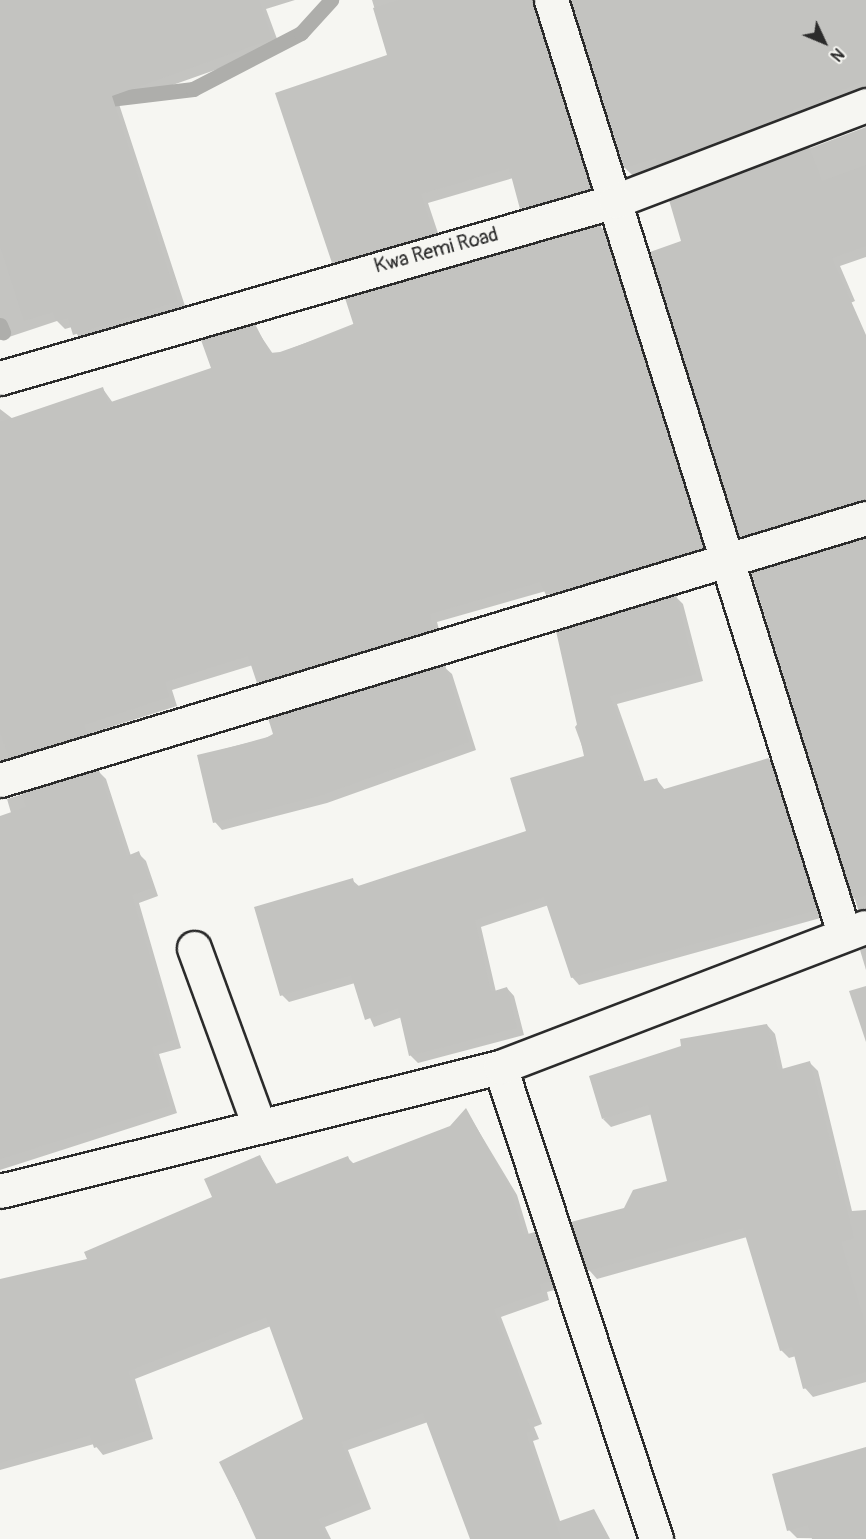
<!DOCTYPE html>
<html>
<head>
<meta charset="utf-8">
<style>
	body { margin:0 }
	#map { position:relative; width:866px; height:1539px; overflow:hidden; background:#f6f6f2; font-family:Pangolin,sans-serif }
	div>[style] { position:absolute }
	.shadow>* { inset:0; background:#0003 }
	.stream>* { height:15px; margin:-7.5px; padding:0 7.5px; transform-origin:7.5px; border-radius:7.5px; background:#aeaeab }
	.building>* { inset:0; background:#c3c3c0 }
	.roads { filter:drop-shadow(2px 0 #2b2b2b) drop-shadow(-2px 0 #2b2b2b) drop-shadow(0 2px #2b2b2b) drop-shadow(0 -2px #2b2b2b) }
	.minor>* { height:33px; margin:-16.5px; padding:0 16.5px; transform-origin:16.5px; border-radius:16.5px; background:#f6f6f2 }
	span { translate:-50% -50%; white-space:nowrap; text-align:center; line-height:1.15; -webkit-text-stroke:4.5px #f6f6f2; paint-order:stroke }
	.street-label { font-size:20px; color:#2b2b2b }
	.north { position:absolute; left:794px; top:12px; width:60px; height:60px; -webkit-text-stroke:4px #f6f6f2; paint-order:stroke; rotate:134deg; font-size:16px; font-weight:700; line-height:24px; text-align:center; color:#2b2b2b }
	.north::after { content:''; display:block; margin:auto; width:21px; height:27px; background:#2b2b2b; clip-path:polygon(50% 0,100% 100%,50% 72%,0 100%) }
</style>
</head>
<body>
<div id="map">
	<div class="shadow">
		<i style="clip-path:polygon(30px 0,295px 0,266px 9px,280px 47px,119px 104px,186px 309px,83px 343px,72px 327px,65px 329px,57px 321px,0 340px,0 10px)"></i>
		<i style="clip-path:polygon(372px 0,544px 0,598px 197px,530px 216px,513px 178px,428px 203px,441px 242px,342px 270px,333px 262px,389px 56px)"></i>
		<i style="clip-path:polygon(572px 0,866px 0,866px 96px,633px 176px,625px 168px)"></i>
		<i style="clip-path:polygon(866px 127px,866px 257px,840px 266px,855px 301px,694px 371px,683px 242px,671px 201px)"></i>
		<i style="clip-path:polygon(600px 226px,608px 235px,711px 556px,556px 603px,546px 591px,437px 622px,441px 637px,266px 690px,253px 665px,172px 690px,177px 706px,92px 733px,95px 742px,0 767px,0 409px,13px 419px,103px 389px,113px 403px,212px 369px,254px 326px,273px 354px,280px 353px)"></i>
		<i style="clip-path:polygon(866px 362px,866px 499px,749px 544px,740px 535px)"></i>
		<i style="clip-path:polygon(866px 558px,866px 917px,865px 917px,858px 909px,759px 592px)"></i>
		<i style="clip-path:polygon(676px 597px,683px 604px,703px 681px,617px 704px,645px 783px,657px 780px,665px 790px,769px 759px,776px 767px,824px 917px,579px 985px,572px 977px,549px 905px,481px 927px,496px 992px,507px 988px,514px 996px,524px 1035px,418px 1063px,411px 1056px,402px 1017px,374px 1027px,355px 983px,289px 1002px,282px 995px,352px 880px,360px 887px,528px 832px,586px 757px,575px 727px)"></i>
		<i style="clip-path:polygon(444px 667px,452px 674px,476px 750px,327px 803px,222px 830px,215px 822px,199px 756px,275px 735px)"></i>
		<i style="clip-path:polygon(98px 771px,106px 779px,131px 856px,138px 853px,146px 861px,158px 896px,139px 903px,181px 1048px,159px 1054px,177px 1113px,0 1170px,0 828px,14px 823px,7px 799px)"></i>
		<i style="clip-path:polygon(866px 947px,866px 970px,860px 950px)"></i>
		<i style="clip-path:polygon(866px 986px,866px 1042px,849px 991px)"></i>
		<i style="clip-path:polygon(767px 1025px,775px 1034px,783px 1070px,810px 1063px,818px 1071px,852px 1211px,866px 1210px,866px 1382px,813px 1397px,805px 1388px,796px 1356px,789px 1358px,781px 1350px,747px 1237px,597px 1279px,589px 1270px,625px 1209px,669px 1182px,652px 1114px,611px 1127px,603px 1119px)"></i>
		<i style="clip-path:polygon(466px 1110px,517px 1195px,529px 1235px,542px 1242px,558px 1289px,547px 1292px,549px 1300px,501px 1317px,542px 1424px,534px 1427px,539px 1439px,533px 1441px,560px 1521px,594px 1509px,610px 1539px,472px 1539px,428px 1422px,348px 1450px,371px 1509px,325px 1527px,331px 1539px,256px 1539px,221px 1462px,304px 1420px,271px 1326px,135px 1379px,153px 1439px,103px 1455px,94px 1444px,0 1470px,0 1281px,89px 1260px,214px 1198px,260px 1156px,277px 1185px,348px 1158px,354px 1164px,451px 1127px)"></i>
		<i style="clip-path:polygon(866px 1448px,866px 1539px,797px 1538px,789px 1530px)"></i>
	</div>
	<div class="stream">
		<i style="left:93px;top:101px;width:101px;rotate:-6.8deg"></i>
		<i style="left:193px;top:89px;width:122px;rotate:-27.4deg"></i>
		<i style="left:301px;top:33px;width:45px;rotate:-47.7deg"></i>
		<i style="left:0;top:325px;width:8px;rotate:67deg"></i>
	</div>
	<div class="building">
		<i style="clip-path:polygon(0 0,259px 0,272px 39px,112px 96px,178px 301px,73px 335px,68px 318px,56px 321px,53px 312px,24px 321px,0 246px)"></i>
		<i style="clip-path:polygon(399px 0,533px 0,591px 189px,520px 209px,509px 168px,421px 194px,434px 234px,332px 263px,275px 93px,387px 55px,373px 8px)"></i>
		<i style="clip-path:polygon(571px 0,866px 0,866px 80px,658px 165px,656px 158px,624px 168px)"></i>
		<i style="clip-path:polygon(809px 147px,822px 181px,866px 165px,866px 246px,832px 258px,866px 335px,866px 500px,739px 537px,650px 252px,681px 241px,669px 200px)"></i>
		<i style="clip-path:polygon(600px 225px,703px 548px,546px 595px,540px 582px,430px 614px,433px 629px,257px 683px,248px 656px,165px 682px,169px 697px,84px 725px,87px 734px,9px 758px,0 732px,0 422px,103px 387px,108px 403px,211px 368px,201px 340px,255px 324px,270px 353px,280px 352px,354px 326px,345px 298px)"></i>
		<i style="clip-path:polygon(866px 538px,866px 895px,853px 899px,751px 572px)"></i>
		<i style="clip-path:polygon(676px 595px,696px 674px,610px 696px,641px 782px,657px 778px,661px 790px,769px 758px,817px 910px,571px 978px,544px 897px,475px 920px,491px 992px,507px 987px,517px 1028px,409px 1056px,398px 1008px,365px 1020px,351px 975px,280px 996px,254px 907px,353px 878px,355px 887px,526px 831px,510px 778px,584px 756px,556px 631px)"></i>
		<i style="clip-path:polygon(445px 665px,469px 742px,319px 796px,213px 823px,197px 755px,264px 739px,273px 734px,268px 718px)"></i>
		<i style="clip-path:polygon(99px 770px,127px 856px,139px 851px,152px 888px,132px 895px,174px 1040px,152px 1047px,170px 1106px,0 1159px,0 816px,26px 807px,22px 793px)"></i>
		<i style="clip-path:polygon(767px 1024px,778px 1070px,810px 1061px,854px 1238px,841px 1242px,866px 1326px,866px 1372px,803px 1389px,792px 1347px,780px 1351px,743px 1228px,587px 1271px,571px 1222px,624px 1208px,633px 1190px,667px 1181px,648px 1105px,602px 1119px,589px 1076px,681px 1046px,680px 1039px)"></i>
		<i style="clip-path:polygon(466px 1108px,509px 1186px,524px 1235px,535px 1232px,551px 1281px,540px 1284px,542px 1292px,494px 1309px,535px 1416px,527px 1419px,532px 1431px,526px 1433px,561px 1539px,470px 1539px,423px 1413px,341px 1442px,364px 1501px,318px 1519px,328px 1539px,258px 1539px,219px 1462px,303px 1419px,266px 1317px,128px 1371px,146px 1431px,94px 1448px,90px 1435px,0 1463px,0 1279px,87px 1259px,84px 1252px,212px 1197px,204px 1179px,260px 1155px,273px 1185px,348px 1156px,351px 1164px,450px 1126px)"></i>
		<i style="clip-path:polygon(866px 1447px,866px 1539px,812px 1539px,808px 1525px,787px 1531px,772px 1474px)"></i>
	</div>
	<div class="roads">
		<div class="minor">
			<i style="left:551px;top:0;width:978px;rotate:72.57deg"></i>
			<i style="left:0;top:378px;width:640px;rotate:-16.06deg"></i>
			<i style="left:615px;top:201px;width:269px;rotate:-20.9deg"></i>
			<i style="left:0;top:780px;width:905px;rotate:-16.83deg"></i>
			<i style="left:194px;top:948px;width:189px;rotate:69.9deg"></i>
			<i style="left:500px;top:1067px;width:497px;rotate:71.7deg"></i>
			<i style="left:0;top:1191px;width:515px;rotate:-13.93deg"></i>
			<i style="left:500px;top:1067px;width:390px;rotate:-21deg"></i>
		</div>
	</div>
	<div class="street-label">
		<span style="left:436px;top:250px;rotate:-15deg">Kwa Remi Road</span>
	</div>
	<div class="north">N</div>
</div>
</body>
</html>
